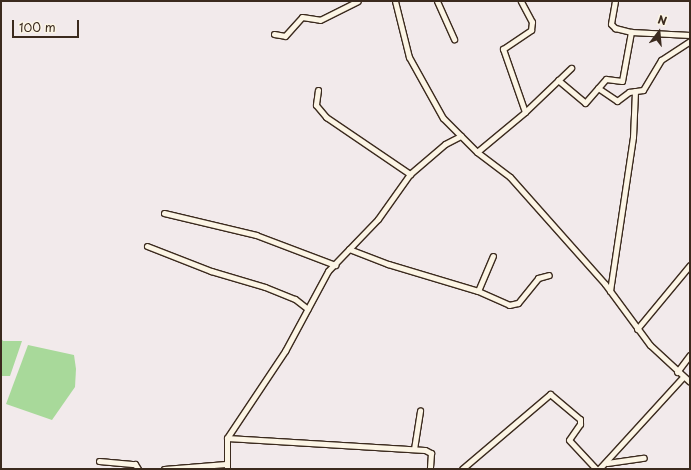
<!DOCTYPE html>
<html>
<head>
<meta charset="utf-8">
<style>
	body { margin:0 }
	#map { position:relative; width:691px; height:470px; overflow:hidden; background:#f2eaeb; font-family:"Playpen Sans",sans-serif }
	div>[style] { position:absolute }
	.green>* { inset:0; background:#a8d99a }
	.roads { filter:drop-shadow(1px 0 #3b2a1e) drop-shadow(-1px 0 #3b2a1e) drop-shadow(0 1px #3b2a1e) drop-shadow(0 -1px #3b2a1e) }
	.minor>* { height:5px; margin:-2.5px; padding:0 2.5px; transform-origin:2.5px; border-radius:2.5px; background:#fcf5e5 }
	span { translate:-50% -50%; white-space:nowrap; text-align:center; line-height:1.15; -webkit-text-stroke:4px #fcf5e5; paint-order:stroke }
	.frame { position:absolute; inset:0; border:2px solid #3b2a1e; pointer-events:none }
	.north { position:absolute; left:639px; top:12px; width:40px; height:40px; -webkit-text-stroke:3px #fcf5e5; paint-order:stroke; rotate:16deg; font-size:11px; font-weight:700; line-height:16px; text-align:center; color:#3b2a1e }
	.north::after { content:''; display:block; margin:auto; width:14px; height:18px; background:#3b2a1e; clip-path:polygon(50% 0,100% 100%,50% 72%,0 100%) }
	.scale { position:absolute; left:12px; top:20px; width:67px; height:18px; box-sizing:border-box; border:2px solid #3b2a1e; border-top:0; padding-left:5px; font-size:12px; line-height:14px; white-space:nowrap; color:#3b2a1e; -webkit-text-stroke:3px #fcf5e5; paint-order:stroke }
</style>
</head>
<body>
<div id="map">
	<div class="green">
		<i style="clip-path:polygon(1px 338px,3px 341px,22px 341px,10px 376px,1px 376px)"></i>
		<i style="clip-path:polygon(28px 345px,74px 355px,76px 369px,75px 387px,52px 420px,6px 404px)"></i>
	</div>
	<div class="roads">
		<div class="minor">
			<i style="left:395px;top:1px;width:58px;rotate:76deg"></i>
			<i style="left:409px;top:57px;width:70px;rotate:60.9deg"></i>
			<i style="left:443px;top:118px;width:48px;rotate:45deg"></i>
			<i style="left:477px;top:152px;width:41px;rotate:37.1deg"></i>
			<i style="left:510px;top:177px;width:143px;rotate:48.4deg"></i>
			<i style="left:605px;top:284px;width:76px;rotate:53.6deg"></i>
			<i style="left:650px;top:345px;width:54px;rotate:42.8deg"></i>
			<i style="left:437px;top:1px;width:42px;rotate:65.9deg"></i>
			<i style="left:615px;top:1px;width:23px;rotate:100deg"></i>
			<i style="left:611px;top:24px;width:6px;rotate:45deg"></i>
			<i style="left:615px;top:28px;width:16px;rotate:14deg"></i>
			<i style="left:631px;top:32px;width:59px;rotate:2.9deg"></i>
			<i style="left:274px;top:34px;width:11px;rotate:10deg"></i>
			<i style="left:285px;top:36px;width:25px;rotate:-48deg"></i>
			<i style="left:302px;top:17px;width:18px;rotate:9deg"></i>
			<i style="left:320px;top:20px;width:42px;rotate:-26.6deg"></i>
			<i style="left:558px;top:80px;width:35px;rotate:40deg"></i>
			<i style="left:585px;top:103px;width:32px;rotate:-49deg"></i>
			<i style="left:606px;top:79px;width:16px;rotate:7deg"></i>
			<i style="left:622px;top:81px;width:50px;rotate:-79.6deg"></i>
			<i style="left:598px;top:88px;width:23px;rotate:34deg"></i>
			<i style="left:617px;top:101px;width:15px;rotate:-37deg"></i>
			<i style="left:629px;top:92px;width:14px;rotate:-8deg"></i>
			<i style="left:643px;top:90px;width:35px;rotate:-59deg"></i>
			<i style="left:661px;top:60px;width:35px;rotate:-33deg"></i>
			<i style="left:318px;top:90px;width:15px;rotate:98deg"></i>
			<i style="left:316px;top:105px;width:16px;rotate:50deg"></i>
			<i style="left:326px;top:117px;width:102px;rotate:34.2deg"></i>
			<i style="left:525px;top:112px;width:64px;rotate:-43.7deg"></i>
			<i style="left:477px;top:152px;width:62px;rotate:-39.8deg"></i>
			<i style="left:525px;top:112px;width:67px;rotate:-109.2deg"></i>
			<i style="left:503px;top:49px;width:34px;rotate:-34deg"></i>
			<i style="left:531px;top:30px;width:8px;rotate:-83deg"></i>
			<i style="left:532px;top:22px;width:24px;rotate:-118deg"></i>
			<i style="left:164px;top:213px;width:95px;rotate:13.4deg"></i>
			<i style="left:256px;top:235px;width:85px;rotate:20.8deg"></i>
			<i style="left:147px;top:246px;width:69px;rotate:21.3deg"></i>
			<i style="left:211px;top:271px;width:56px;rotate:16.5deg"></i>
			<i style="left:265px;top:287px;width:32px;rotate:22deg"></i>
			<i style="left:295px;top:299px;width:16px;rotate:38deg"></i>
			<i style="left:349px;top:249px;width:42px;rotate:21deg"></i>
			<i style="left:388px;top:264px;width:94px;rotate:16.7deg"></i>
			<i style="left:478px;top:291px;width:34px;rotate:24deg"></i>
			<i style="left:509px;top:305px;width:9px;rotate:-13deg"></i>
			<i style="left:518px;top:303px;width:32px;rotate:-51deg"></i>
			<i style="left:538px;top:278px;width:11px;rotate:-15deg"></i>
			<i style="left:478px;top:291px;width:38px;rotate:-67deg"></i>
			<i style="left:610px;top:291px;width:156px;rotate:-81.5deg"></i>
			<i style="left:633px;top:137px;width:46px;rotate:-87.5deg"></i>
			<i style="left:637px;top:329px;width:83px;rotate:-50.4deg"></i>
			<i style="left:677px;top:372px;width:21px;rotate:-53deg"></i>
			<i style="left:227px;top:438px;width:198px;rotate:3.5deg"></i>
			<i style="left:425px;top:450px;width:7px;rotate:27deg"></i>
			<i style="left:431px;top:453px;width:16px;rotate:94deg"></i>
			<i style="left:414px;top:449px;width:39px;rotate:-81deg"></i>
			<i style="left:99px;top:461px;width:36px;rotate:5deg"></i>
			<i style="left:135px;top:464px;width:6px;rotate:59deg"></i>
			<i style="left:607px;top:463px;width:37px;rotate:-8deg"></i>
			<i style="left:164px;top:469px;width:62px;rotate:-4.6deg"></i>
			<i style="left:227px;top:469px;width:31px;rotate:-90deg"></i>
			<i style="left:227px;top:438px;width:105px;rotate:-56.3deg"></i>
			<i style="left:285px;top:351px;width:91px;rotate:-61.7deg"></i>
			<i style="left:328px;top:271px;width:72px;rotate:-46.1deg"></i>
			<i style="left:378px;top:219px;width:55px;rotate:-54.6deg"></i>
			<i style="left:410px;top:174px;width:46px;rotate:-40.6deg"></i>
			<i style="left:445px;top:144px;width:18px;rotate:-27deg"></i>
			<i style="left:462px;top:469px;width:116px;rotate:-40.4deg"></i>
			<i style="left:550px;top:394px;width:39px;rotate:40deg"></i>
			<i style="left:580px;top:419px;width:5px;rotate:90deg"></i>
			<i style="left:580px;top:424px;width:19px;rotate:125deg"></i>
			<i style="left:569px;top:440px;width:40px;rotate:47deg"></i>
			<i style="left:599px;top:469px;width:125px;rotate:-47.6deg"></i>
		</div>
	</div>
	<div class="frame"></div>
	<div class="north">N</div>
	<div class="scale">100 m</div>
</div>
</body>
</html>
